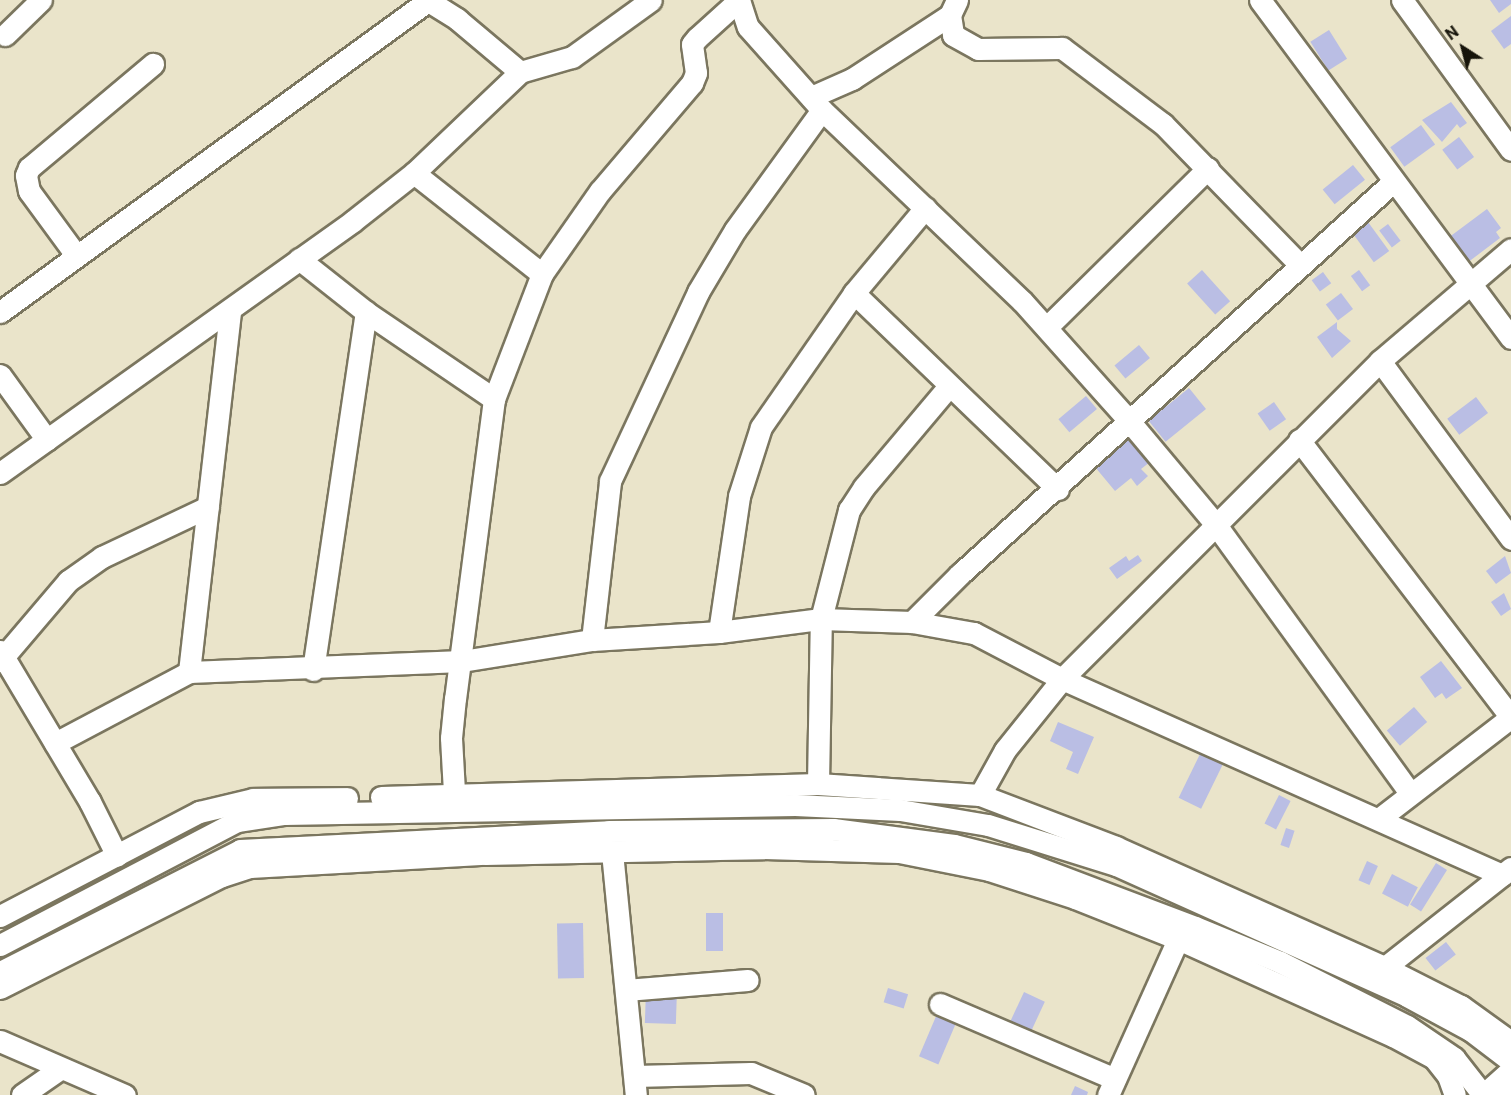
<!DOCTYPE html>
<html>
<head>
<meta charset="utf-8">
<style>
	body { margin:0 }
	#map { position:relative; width:1511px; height:1095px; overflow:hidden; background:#eae4ca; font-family:Roboto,sans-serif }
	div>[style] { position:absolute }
	.building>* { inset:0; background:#babee4; transform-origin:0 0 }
	.roads { filter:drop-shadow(2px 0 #7b765f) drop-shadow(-2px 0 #7b765f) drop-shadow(0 2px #7b765f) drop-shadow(0 -2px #7b765f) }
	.minor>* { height:21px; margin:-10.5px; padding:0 10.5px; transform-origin:10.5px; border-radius:10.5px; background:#fff }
	.highway>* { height:30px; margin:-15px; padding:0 15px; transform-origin:15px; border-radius:15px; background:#fff }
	span { translate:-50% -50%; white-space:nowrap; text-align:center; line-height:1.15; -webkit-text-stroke:5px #eae4ca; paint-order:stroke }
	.north { position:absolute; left:1433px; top:18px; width:60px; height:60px; -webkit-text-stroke:4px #eae4ca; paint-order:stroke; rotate:324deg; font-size:16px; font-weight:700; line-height:24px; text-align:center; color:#16140a }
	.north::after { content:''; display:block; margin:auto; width:21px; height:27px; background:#16140a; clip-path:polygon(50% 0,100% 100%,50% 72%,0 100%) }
</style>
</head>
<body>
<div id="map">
	<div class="building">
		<i style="clip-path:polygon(1490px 0,1511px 0,1511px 4px,1499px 13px)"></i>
		<i style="clip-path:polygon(1511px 16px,1511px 44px,1504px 49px,1491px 31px)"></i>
		<i style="left:1329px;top:30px;width:34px;height:22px;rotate:58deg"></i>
		<i style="clip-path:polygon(1451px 102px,1467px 123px,1460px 128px,1457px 124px,1442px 142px,1422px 120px)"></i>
		<i style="left:1421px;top:125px;width:24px;height:38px;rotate:54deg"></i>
		<i style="left:1459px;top:137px;width:25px;height:21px;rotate:53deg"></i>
		<i style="left:1353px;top:165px;width:19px;height:39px;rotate:51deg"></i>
		<i style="clip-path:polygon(1487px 209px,1501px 228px,1496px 232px,1500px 238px,1467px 263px,1448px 238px)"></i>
		<i style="left:1368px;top:222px;width:36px;height:19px;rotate:54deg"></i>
		<i style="left:1388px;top:224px;width:21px;height:11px;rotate:53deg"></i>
		<i style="left:1202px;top:270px;width:42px;height:20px;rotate:48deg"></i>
		<i style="left:1359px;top:270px;width:19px;height:10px;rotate:54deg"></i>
		<i style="left:1323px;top:272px;width:14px;height:14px;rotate:54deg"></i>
		<i style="left:1341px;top:293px;width:20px;height:19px;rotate:53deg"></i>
		<i style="clip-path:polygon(1337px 322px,1337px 329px,1351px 341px,1332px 358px,1317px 337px)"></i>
		<i style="left:1139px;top:345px;width:17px;height:32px;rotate:50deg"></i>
		<i style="left:1189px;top:388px;width:27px;height:52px;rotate:51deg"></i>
		<i style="left:1086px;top:396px;width:17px;height:36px;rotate:50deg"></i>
		<i style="left:1476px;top:397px;width:20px;height:36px;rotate:53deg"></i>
		<i style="left:1274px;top:402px;width:21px;height:20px;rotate:55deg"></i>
		<i style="clip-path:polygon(1129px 438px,1150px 462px,1141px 469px,1148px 476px,1137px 486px,1131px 478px,1115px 491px,1095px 467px)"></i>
		<i style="clip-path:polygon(1138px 555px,1142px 561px,1117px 579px,1109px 568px,1126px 556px,1129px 561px)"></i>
		<i style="clip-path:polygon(1505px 556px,1511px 573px,1496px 584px,1486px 571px)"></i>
		<i style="clip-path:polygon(1504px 593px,1511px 609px,1501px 616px,1491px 602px)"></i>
		<i style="clip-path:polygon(1441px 661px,1462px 688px,1446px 699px,1442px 693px,1435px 698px,1420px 677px)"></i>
		<i style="left:1414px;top:707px;width:20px;height:36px;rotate:49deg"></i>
		<i style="clip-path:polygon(1058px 722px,1094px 737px,1078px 774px,1066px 769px,1073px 752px,1050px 741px)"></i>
		<i style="left:1201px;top:752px;width:25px;height:51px;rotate:26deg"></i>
		<i style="left:1279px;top:795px;width:13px;height:32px;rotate:27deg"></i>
		<i style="left:1286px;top:828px;width:9px;height:18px;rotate:18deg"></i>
		<i style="left:1367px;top:861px;width:12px;height:21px;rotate:24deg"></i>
		<i style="left:1436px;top:863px;width:13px;height:49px;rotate:32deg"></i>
		<i style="left:1392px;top:874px;width:29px;height:22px;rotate:27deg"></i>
		<i style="left:706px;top:913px;width:17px;height:38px"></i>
		<i style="left:583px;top:923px;width:55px;height:26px;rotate:89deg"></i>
		<i style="left:1446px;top:942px;width:16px;height:26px;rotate:52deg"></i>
		<i style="left:888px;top:988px;width:21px;height:15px;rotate:17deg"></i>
		<i style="left:646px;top:990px;width:31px;height:33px;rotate:2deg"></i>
		<i style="left:1024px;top:992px;width:23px;height:33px;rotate:25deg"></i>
		<i style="left:937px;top:1014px;width:21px;height:46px;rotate:23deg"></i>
		<i style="clip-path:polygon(1075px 1086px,1088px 1092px,1087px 1095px,1071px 1095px)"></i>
	</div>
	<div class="roads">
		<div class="minor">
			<i style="left:427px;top:0;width:36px;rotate:32deg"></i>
			<i style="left:457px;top:19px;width:82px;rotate:40.1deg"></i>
			<i style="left:739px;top:0;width:28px;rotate:72deg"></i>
			<i style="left:748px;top:27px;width:111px;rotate:48.3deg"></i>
			<i style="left:822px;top:110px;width:277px;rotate:43.7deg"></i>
			<i style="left:1022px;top:301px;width:162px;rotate:48.2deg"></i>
			<i style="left:1130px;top:422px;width:134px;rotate:50.1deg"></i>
			<i style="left:1216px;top:525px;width:331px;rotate:54.1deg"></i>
			<i style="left:957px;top:0;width:17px;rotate:115deg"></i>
			<i style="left:950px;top:15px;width:20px;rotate:81deg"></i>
			<i style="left:953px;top:35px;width:29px;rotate:29deg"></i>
			<i style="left:978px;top:49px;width:84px;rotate:-0.7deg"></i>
			<i style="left:1062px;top:48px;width:126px;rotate:37deg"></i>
			<i style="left:1163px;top:124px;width:197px;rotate:45.8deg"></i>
			<i style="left:1260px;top:0;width:421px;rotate:53.4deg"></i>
			<i style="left:1402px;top:0;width:185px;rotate:54deg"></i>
			<i style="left:5px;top:35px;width:50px;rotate:-44.2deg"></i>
			<i style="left:811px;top:97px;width:45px;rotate:-23.7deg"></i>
			<i style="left:852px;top:79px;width:117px;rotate:-33.1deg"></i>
			<i style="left:414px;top:173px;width:163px;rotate:38.3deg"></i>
			<i style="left:76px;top:255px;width:79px;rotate:-126.3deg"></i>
			<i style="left:29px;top:191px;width:16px;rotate:-101deg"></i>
			<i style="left:26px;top:175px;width:8px;rotate:-67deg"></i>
			<i style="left:29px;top:168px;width:162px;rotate:-40deg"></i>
			<i style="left:299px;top:259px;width:85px;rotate:38.3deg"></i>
			<i style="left:366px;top:312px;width:155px;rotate:34.2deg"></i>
			<i style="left:494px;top:399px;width:302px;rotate:97.4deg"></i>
			<i style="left:455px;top:698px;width:40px;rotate:95.7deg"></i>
			<i style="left:451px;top:738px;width:54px;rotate:86.8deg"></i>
			<i style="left:854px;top:293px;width:283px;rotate:43.9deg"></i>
			<i style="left:0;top:312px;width:530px;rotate:-36.03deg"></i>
			<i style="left:1047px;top:327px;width:226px;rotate:-44.6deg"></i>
			<i style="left:1380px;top:361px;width:221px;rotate:53.6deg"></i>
			<i style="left:0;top:375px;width:80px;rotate:54.1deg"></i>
			<i style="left:494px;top:399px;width:134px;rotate:-69deg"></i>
			<i style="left:542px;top:274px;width:101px;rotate:-55.1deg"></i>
			<i style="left:600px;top:191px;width:142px;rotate:-49.6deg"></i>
			<i style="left:692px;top:83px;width:11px;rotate:-68deg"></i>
			<i style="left:696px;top:73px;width:29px;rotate:-98deg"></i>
			<i style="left:692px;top:44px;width:8px;rotate:-50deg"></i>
			<i style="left:697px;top:38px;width:57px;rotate:-42.1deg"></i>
			<i style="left:1299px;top:440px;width:349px;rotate:52.6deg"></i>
			<i style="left:0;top:473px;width:434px;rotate:-35.5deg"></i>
			<i style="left:353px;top:221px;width:78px;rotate:-38.2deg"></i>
			<i style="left:414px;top:173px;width:146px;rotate:-43.6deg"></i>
			<i style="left:520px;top:72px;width:54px;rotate:-16.1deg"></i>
			<i style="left:572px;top:57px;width:97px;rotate:-35.8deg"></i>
			<i style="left:912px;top:622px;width:68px;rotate:-45deg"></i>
			<i style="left:960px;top:574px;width:585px;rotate:-42.16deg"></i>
			<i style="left:719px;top:632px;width:137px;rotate:-81.6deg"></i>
			<i style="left:739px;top:496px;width:72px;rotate:-72.3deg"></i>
			<i style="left:761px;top:427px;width:163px;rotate:-55.2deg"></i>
			<i style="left:854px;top:293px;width:111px;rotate:-50.1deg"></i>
			<i style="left:592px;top:640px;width:160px;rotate:-83.5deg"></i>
			<i style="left:610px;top:481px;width:208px;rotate:-65deg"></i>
			<i style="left:698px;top:292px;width:72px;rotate:-59.2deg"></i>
			<i style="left:735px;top:230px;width:148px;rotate:-54.1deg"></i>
			<i style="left:0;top:651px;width:176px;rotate:59.2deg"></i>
			<i style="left:90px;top:802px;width:60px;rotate:63.4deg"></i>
			<i style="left:0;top:661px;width:105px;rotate:-49.6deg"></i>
			<i style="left:68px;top:581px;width:42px;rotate:-35.2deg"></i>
			<i style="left:102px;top:557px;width:117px;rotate:-25.3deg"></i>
			<i style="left:313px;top:670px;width:362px;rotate:-81.6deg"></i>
			<i style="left:189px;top:672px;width:364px;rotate:-83.5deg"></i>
			<i style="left:55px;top:743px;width:152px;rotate:-27.9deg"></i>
			<i style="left:189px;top:672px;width:273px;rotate:-2.3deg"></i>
			<i style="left:462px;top:661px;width:132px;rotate:-9.2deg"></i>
			<i style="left:592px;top:640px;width:127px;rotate:-3.6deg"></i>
			<i style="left:719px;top:632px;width:103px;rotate:-7.3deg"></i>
			<i style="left:821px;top:619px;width:91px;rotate:1.9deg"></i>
			<i style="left:912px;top:622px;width:63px;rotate:10.1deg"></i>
			<i style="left:974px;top:633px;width:99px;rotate:27.6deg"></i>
			<i style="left:1062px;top:679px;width:482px;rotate:24deg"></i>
			<i style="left:818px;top:784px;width:165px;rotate:-89deg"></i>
			<i style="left:821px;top:619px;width:113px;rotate:-75.6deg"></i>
			<i style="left:849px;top:510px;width:27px;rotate:-57deg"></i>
			<i style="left:864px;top:487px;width:132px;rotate:-49.9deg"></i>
			<i style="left:980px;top:795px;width:51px;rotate:-60.9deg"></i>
			<i style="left:1005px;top:750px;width:91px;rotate:-51.2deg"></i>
			<i style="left:1062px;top:679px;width:450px;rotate:-45deg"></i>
			<i style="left:1380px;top:361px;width:172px;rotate:-40.5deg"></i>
			<i style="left:381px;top:797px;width:437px;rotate:-1.7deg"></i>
			<i style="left:818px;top:784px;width:162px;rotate:3.9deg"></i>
			<i style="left:980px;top:795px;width:146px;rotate:20.9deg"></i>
			<i style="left:1116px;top:847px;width:291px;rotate:24.1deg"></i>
			<i style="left:1382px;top:966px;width:89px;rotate:26.9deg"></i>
			<i style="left:1461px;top:1006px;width:62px;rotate:35.8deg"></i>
			<i style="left:1380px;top:818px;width:165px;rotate:-37.6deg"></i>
			<i style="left:612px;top:852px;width:244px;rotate:84.4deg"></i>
			<i style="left:0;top:916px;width:225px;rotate:-27.6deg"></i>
			<i style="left:199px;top:812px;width:56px;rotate:-13.5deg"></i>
			<i style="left:253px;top:799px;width:94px;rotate:-0.6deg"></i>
			<i style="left:0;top:945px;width:267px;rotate:-27.6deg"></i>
			<i style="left:237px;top:821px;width:48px;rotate:-8.5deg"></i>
			<i style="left:284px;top:814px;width:511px;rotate:-1.01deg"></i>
			<i style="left:795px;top:805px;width:105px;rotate:2.7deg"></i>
			<i style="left:900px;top:810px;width:89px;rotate:9.7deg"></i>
			<i style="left:988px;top:825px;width:134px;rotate:17.4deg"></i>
			<i style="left:1116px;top:865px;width:319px;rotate:24.2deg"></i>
			<i style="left:1407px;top:996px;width:72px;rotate:28.4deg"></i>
			<i style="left:1470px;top:1030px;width:51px;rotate:37.1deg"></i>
			<i style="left:0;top:972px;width:269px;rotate:-26.9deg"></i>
			<i style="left:240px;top:850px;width:369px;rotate:-2.9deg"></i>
			<i style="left:609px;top:831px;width:224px;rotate:-0.5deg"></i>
			<i style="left:833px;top:829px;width:122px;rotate:7.5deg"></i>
			<i style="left:954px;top:845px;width:74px;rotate:14deg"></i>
			<i style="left:1026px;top:863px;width:181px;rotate:20.7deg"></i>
			<i style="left:1195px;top:927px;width:92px;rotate:22.4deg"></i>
			<i style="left:1280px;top:962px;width:142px;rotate:26.7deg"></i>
			<i style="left:1407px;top:1026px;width:57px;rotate:34.2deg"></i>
			<i style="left:1454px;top:1058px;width:47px;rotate:51.9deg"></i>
			<i style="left:1375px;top:975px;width:173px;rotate:-38.2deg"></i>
			<i style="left:0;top:988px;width:249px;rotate:-26.8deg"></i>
			<i style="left:222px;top:876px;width:29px;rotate:-18deg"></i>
			<i style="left:250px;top:867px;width:235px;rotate:-3.2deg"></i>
			<i style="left:485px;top:854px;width:279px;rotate:-1.2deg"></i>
			<i style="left:764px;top:848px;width:135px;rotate:1.7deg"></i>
			<i style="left:899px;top:852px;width:92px;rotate:11.3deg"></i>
			<i style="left:989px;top:870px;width:90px;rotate:18deg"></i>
			<i style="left:1075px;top:898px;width:111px;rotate:21.7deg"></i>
			<i style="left:1178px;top:939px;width:236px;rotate:24.3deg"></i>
			<i style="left:1393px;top:1036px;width:47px;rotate:28.2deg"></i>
			<i style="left:1434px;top:1058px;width:23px;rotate:52deg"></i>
			<i style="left:1448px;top:1076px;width:20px;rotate:70deg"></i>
			<i style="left:626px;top:990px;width:122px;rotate:-4.7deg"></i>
			<i style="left:940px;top:1004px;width:190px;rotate:23.2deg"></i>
			<i style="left:0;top:1041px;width:136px;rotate:23.4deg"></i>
			<i style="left:635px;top:1076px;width:116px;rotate:-1.5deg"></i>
			<i style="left:751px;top:1073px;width:57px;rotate:22.5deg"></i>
			<i style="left:22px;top:1095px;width:47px;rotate:-34.7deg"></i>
			<i style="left:1108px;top:1095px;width:171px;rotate:-65.8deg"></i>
		</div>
		<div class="highway">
			<i style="left:1491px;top:1095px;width:27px;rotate:-42deg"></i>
		</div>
	</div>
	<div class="north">N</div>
</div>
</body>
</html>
